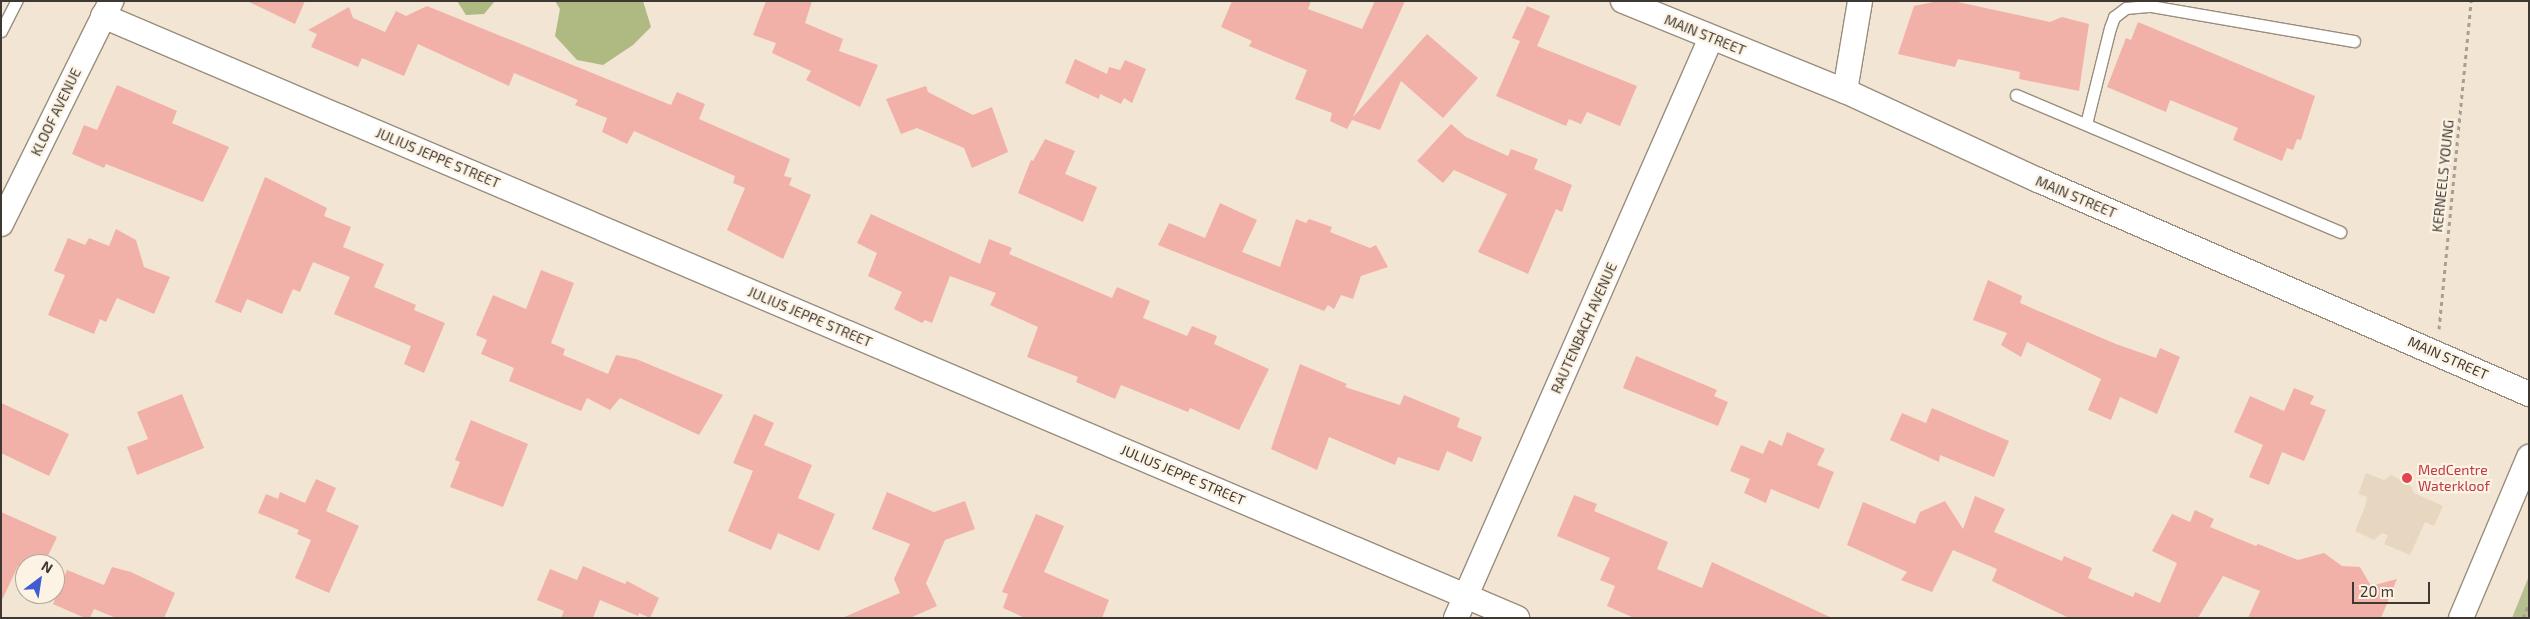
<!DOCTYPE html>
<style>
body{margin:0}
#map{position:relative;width:2530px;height:619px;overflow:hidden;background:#f2e5d3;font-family:"Exo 2",sans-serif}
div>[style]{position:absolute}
.built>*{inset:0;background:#e8d7c0}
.green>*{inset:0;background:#b5bf90}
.forest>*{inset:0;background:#aeba81}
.building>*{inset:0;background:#f2b1a8}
.path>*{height:3px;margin-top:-1.5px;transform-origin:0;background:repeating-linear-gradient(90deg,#a89e91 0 4px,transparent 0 8px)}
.roads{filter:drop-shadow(1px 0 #998d7d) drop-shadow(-1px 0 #998d7d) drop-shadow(0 1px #998d7d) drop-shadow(0 -1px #998d7d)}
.service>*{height:11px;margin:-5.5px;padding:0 5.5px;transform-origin:5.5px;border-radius:5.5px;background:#fff}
.minor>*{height:24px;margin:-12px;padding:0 12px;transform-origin:12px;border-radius:12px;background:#fff}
.dots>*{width:14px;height:14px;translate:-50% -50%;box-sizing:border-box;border:2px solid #fdf3e4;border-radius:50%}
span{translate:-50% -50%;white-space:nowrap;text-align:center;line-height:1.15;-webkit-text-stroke:4.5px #fdf3e4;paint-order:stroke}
.street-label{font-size:14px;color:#3d3831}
.health-label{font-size:14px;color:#be3a42}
.left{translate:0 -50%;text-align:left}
.frame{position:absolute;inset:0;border:2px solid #3d3831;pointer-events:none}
.north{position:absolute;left:15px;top:554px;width:50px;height:50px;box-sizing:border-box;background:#fdf3e4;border:1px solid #b0a89c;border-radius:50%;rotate:31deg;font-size:14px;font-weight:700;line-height:20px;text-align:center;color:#3d3831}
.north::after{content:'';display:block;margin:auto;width:18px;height:22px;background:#405dd0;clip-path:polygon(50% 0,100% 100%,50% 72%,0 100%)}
.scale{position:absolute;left:2352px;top:582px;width:78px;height:22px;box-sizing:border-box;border:2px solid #3d3831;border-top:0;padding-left:6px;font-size:15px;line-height:18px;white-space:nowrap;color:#3d3831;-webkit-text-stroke:4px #fdf3e4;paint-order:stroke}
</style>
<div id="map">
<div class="built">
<i style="clip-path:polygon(2366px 473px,2384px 480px,2391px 475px,2411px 486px,2414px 493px,2443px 506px,2434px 526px,2425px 522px,2410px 555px,2384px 544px,2388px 535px,2382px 533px,2374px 540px,2355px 531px,2365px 507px,2367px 497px,2358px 494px)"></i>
</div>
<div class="green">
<i style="clip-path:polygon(2529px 576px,2529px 618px,2512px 618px)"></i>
</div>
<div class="forest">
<i style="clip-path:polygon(457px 1px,495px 1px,484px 14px,466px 15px)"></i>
<i style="clip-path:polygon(555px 1px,643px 1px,651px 27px,633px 45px,603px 65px,577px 60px,555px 36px,560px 9px)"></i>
</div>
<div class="building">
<i style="clip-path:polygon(247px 1px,305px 1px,295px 24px)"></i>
<i style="clip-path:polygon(766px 1px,812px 1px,805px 23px,843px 39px,839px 51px,878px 65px,860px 107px,806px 80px,811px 71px,772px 53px,776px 43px,753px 35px)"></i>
<i style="clip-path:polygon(1232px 1px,1311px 1px,1308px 9px,1362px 29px,1375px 1px,1405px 1px,1353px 117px,1427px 34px,1478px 78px,1443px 118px,1401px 81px,1380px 130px,1352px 120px,1347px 129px,1330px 121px,1332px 113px,1295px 99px,1307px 70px,1249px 46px,1252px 41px,1221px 27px)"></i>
<i style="clip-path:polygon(1938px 1px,1953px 1px,2050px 22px,2062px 17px,2089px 24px,2079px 91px,2019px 79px,2020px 72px,1958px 59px,1955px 67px,1898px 54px,1914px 6px)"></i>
<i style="clip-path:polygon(427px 6px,671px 105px,677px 92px,705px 104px,699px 119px,790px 159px,784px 176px,792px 178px,789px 185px,811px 195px,783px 259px,727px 230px,745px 188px,733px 183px,735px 176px,634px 131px,627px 144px,602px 132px,607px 118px,575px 105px,578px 100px,514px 73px,509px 86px,418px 44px,404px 76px,362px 58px,358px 67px,311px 47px,317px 34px,308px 30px,349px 7px,353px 18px,385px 32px,396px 11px,406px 16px)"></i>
<i style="clip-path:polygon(1527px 6px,1550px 16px,1537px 46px,1637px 86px,1620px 126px,1587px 112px,1581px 124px,1569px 119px,1566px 126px,1496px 96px,1520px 41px,1512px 38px)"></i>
<i style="clip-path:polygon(2138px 22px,2315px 96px,2301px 140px,2297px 139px,2293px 150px,2287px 148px,2282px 161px,2233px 140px,2238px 128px,2170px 100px,2166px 112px,2107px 87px,2126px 38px,2131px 40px)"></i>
<i style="clip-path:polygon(1075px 59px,1107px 74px,1109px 67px,1120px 70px,1125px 60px,1146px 69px,1132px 103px,1124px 98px,1121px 104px,1100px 94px,1099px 99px,1065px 83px)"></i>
<i style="clip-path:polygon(117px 85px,177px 111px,172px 123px,229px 147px,203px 202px,106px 164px,104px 168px,72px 154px,84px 125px,97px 130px)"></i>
<i style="clip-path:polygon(926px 86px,928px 92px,973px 115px,992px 107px,1008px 152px,972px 168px,964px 148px,917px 128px,901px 134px,886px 99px)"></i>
<i style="clip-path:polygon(1451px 124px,1466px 137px,1508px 156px,1511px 149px,1538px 159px,1534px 169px,1572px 185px,1562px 212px,1556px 209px,1528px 274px,1478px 252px,1507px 194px,1454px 170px,1443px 183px,1417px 161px)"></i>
<i style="clip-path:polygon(1045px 139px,1075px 151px,1065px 174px,1097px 187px,1083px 222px,1018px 193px,1031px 160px,1033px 161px)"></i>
<i style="clip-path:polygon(265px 177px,327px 208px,324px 216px,351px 227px,343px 247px,384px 264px,374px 287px,416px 305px,414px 310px,445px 323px,424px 373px,404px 364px,411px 346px,334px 314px,350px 277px,313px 262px,300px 292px,293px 289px,282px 314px,247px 299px,241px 313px,215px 302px)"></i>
<i style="clip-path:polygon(1220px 203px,1257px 220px,1242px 252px,1280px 267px,1296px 219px,1306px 223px,1309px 219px,1332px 227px,1330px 232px,1370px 248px,1376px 245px,1388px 267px,1361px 276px,1353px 299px,1341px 295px,1334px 309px,1328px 305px,1324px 311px,1158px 245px,1169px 223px,1205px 238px)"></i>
<i style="clip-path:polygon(871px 214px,980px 264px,989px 239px,1012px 248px,1009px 254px,1112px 298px,1117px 287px,1150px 301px,1143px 318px,1187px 336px,1192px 326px,1217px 336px,1214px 344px,1269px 369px,1239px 430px,1190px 408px,1188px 412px,1121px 385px,1115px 399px,1076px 382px,1078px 377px,1027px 357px,1038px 327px,990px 305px,996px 293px,950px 276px,932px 323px,925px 320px,922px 323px,894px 309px,902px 292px,868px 276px,877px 253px,857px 243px)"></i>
<i style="clip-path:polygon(116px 229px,136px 240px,144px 267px,170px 277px,154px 314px,117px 298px,106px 322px,100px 319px,94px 334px,48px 315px,65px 275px,54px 271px,68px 238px,85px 245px,89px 238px,109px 246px)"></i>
<i style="clip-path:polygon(541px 270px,574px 283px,551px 343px,565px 349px,563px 355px,608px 374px,616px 355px,636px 359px,723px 395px,699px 435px,620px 398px,610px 410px,587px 398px,581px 411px,509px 381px,514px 368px,481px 354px,487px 340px,476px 335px,493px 295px,526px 309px)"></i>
<i style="clip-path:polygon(1988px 280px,2022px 296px,2020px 303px,2116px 344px,2156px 358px,2160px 348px,2180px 357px,2157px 414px,2120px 397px,2111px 420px,2088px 410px,2101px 379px,2027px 342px,2021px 357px,2001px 345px,2007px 333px,1973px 320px)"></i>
<i style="clip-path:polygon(1636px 356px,1717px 390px,1714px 396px,1728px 402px,1718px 426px,1623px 388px)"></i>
<i style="clip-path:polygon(1300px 364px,1347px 384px,1345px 387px,1400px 405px,1404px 395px,1460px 418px,1457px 427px,1482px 437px,1472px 462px,1447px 451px,1439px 471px,1398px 457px,1395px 465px,1329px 437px,1317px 470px,1271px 449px)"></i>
<i style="clip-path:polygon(2294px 388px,2314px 396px,2310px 404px,2326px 410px,2304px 461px,2282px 452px,2269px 485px,2249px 477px,2263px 445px,2234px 432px,2250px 396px,2284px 411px)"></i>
<i style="clip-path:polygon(182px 394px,204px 448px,137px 475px,127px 447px,148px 439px,137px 412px)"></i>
<i style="clip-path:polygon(1px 403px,69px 434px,49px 476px,1px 453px)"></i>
<i style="clip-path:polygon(1932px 408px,2009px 441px,1994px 477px,1940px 455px,1939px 462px,1890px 440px,1902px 413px,1926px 423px)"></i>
<i style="clip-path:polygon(754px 414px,774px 423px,764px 445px,812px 465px,798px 498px,835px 514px,819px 551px,778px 533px,771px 550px,728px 531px,753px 471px,733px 463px)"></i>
<i style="clip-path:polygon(471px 420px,528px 444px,503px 507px,450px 487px,460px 462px,455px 460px)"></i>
<i style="clip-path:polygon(1787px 432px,1825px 449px,1817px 465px,1834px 472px,1819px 509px,1771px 489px,1766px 503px,1744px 493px,1750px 479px,1730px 471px,1741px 445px,1763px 454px,1769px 440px,1782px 446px)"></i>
<i style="clip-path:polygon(316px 479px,336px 488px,326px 511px,359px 526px,329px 593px,295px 578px,311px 540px,297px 534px,299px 530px,258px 513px,266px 494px,278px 499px,280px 492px,305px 503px)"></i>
<i style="clip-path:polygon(887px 492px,934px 512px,965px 501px,975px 529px,945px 540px,926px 583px,937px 606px,910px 618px,842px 618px,900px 593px,894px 579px,910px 544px,872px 529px)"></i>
<i style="clip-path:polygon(1574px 495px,1597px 504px,1594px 511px,1668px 542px,1657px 569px,1702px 588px,1712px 562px,1832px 618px,1634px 618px,1607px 606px,1615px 586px,1600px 580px,1610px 558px,1557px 536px)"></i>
<i style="clip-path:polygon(1975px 496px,2005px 509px,1994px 532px,2062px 561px,2064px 556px,2092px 568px,2088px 578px,2133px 597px,2135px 592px,2160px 603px,2177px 563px,2152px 551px,2172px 514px,2190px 522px,2195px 510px,2214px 519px,2210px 527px,2256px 546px,2258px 544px,2298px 560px,2324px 553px,2342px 566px,2360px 567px,2371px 586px,2397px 579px,2381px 618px,2248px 618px,2260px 591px,2223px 576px,2198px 618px,2069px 618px,1992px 581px,1997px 569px,1953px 550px,1932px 592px,1901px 580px,1907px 572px,1847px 545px,1863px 502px,1915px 524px,1920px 512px,1945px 501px,1963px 529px)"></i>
<i style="clip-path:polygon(1px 512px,57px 537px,44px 564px,25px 564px,25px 569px,18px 566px,1px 602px)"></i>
<i style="clip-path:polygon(1036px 514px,1064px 526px,1044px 572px,1109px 600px,1102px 618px,1025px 618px,1003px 608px,1008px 594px,1002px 592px)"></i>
<i style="clip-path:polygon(583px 566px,625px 584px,627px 581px,659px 598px,650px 618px,639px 613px,638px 616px,600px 600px,593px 618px,561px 618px,564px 611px,537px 600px,550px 569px,577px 580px)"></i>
<i style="clip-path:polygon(112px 567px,131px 572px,175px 593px,164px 618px,116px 618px,94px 609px,90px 618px,85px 618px,53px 604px,67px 570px,104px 585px)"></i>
</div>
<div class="path">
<i style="left:2439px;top:329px;width:330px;rotate:-84.4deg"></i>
<i style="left:2523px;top:618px;width:15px;rotate:-67deg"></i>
</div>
<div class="roads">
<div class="service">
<i style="left:1px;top:31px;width:34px;rotate:-63deg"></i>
<i style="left:2016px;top:95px;width:352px;rotate:22.9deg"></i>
<i style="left:2086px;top:124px;width:99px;rotate:-76deg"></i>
<i style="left:2110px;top:28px;width:12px;rotate:-70deg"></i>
<i style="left:2114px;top:17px;width:15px;rotate:-37deg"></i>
<i style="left:2126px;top:8px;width:25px;rotate:-5deg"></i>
<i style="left:2151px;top:6px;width:206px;rotate:9.8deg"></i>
</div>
<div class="minor">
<i style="left:1623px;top:1px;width:240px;rotate:22.1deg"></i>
<i style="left:1845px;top:91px;width:213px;rotate:24.8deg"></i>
<i style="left:2038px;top:180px;width:536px;rotate:23.55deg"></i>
<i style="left:103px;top:16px;width:1537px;rotate:23.06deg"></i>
<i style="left:1845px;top:91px;width:91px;rotate:-80.5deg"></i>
<i style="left:1px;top:224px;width:249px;rotate:-63.7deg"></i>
<i style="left:1456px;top:618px;width:634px;rotate:-66.27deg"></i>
<i style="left:2461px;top:618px;width:175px;rotate:-67.1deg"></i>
</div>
</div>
<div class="dots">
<i style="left:2407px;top:478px;background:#e0444e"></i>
</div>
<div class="street-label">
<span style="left:1705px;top:35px;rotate:22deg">MAIN STREET</span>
<span style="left:56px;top:112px;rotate:-64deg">KLOOF AVENUE</span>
<span style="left:438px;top:158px;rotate:23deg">JULIUS JEPPE STREET</span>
<span style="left:2443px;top:176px;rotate:-84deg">KERNEELS YOUNG</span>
<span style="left:2076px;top:197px;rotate:23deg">MAIN STREET</span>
<span style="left:810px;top:317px;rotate:23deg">JULIUS JEPPE STREET</span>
<span style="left:1584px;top:328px;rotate:-66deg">RAUTENBACH AVENUE</span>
<span style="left:2448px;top:358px;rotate:24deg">MAIN STREET</span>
<span style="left:1183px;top:475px;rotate:23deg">JULIUS JEPPE STREET</span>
</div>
<div class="health-label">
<span class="left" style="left:2418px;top:478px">MedCentre<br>Waterkloof</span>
</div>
<div class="frame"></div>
<div class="north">N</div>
<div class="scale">20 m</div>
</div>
